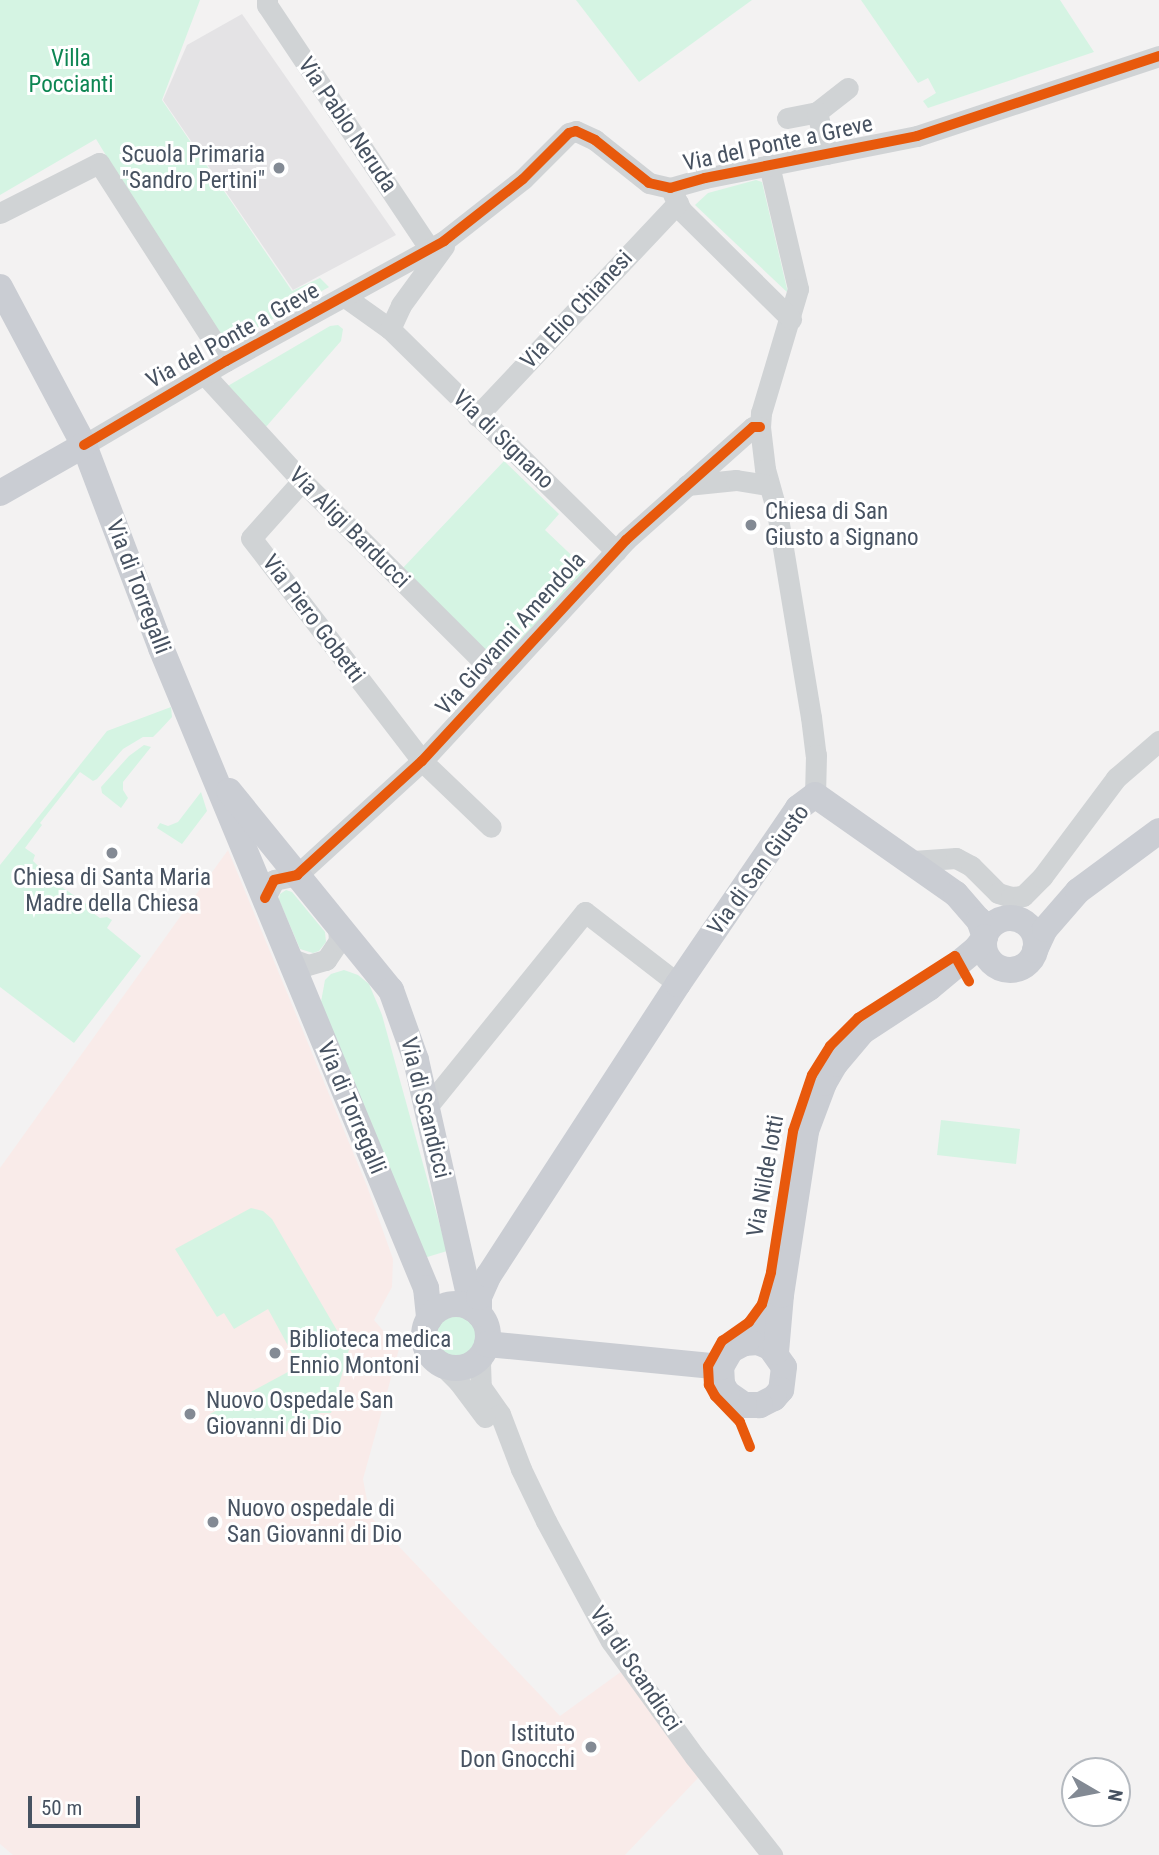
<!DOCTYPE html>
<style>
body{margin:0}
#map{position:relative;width:1159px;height:1855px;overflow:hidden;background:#f3f2f2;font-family:"Roboto Condensed",sans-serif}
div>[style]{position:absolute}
.education>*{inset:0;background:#e4e3e5}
.medical>*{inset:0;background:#f9ebe9}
.green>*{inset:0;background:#d5f4e3}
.round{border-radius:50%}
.minor>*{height:21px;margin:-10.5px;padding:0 10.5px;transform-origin:10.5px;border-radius:10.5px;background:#d0d3d5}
.major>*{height:26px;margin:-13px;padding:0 13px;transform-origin:13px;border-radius:13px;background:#cacdd3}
.major>.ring{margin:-13px;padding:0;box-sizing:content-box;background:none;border:26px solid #cacdd3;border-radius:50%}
.cycleway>*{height:10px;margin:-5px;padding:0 5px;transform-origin:5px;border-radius:5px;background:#e8590c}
.dots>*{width:19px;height:19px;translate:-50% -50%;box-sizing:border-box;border:4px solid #fff;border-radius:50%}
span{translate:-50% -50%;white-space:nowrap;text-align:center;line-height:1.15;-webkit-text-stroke:6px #fff;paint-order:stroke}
.park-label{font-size:23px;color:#0d8653}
.street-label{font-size:23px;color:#475261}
.poi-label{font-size:23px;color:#475261}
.right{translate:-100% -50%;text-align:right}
.left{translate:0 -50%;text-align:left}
.north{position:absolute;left:1061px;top:1757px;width:70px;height:70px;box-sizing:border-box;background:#fff;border:2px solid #b5bac0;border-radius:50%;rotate:100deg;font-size:19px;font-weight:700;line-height:28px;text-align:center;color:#475261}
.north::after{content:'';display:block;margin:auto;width:24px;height:32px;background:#838a94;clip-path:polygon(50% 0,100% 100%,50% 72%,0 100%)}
.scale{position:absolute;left:28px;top:1796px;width:112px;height:32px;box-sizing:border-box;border:4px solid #475261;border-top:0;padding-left:9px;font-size:21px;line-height:24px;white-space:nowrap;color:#475261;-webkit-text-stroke:5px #fff;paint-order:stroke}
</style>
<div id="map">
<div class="education">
<i style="clip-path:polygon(242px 14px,396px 235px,293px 290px,163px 100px,187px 45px)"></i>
</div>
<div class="medical">
<i style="clip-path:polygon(228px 850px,367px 1186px,393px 1259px,392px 1287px,374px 1320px,399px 1349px,363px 1479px,370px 1516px,560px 1716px,622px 1671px,698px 1778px,625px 1855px,13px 1855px,0 1844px,0 1168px)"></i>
</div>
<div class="green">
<i style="clip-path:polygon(0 0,200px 0,162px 100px,292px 291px,320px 278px,329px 287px,223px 347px,96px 139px,0 195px)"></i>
<i style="clip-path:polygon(576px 0,752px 0,639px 82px)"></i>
<i style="clip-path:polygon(861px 0,1060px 0,1094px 52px,928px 108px,923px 101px,936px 93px,928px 78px,918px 83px)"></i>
<i style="clip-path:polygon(756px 180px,762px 182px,788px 293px,695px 205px,708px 193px)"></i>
<i style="clip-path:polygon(338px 325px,343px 329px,341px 341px,265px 428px,226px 387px,330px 326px)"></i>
<i style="clip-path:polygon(504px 461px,559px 514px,545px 530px,587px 570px,500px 668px,401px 570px)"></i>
<i style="clip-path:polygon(171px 707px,172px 717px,160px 730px,153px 737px,143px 737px,123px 749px,97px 779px,93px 781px,80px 772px,40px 823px,42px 825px,25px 848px,35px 855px,33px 861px,56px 883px,92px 908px,90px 911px,100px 918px,107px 917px,112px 920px,107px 928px,141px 956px,74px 1043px,0 987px,0 865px,107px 731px)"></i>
<i style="clip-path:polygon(144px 745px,151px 747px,123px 782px,123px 790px,128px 798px,121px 808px,102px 793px,101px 787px,129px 756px)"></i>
<i style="clip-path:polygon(201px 792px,207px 811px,182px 844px,157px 828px,160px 823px,168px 826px,178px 822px)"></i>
<i style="clip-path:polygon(286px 890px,292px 892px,325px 932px,326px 942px,319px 951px,313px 953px,300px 949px,279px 900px,280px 894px)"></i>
<i style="clip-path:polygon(344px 970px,358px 975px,369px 984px,382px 1015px,447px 1251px,424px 1258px,321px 1002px,325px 980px,331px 974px)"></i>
<i style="clip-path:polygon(941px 1120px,1020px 1129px,1016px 1164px,937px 1155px)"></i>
<i style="clip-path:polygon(251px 1208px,263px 1211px,272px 1219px,342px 1339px,350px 1346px,331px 1413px,319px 1413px,299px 1425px,290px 1424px,287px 1431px,275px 1436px,253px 1431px,253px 1425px,247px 1424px,243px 1431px,235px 1418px,218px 1427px,210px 1414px,299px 1366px,268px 1309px,234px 1329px,224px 1313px,217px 1317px,175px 1249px)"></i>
<i class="round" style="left:435px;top:1315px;width:42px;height:42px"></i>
</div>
<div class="minor">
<i style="left:267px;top:0;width:5px;rotate:90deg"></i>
<i style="left:267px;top:5px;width:293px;rotate:56.3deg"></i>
<i style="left:817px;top:112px;width:39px;rotate:-38deg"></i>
<i style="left:787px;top:118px;width:31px;rotate:-11deg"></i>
<i style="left:817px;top:112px;width:43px;rotate:76.6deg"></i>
<i style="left:769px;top:165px;width:127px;rotate:76.8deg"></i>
<i style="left:798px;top:289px;width:129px;rotate:106.6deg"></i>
<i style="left:761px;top:413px;width:14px;rotate:94deg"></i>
<i style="left:760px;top:427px;width:42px;rotate:83.2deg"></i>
<i style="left:765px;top:469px;width:45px;rotate:74.4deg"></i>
<i style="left:777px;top:512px;width:208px;rotate:80.6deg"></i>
<i style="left:811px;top:717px;width:38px;rotate:83deg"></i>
<i style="left:816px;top:755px;width:40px;rotate:91.4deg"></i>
<i style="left:673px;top:194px;width:18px;rotate:63deg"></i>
<i style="left:681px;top:210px;width:155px;rotate:44.7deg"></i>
<i style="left:0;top:213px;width:111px;rotate:-26.8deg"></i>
<i style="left:99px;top:163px;width:235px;rotate:57.3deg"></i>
<i style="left:345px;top:297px;width:55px;rotate:35.4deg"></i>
<i style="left:390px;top:329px;width:317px;rotate:44.5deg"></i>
<i style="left:390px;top:329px;width:26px;rotate:-65deg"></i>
<i style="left:401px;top:305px;width:73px;rotate:-53.9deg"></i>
<i style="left:204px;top:374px;width:145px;rotate:47.5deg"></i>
<i style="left:302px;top:481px;width:278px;rotate:44.9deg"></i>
<i style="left:477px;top:416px;width:293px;rotate:-46.7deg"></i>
<i style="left:84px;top:445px;width:165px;rotate:-30.6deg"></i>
<i style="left:226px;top:361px;width:249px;rotate:-28.8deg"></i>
<i style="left:444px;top:241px;width:100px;rotate:-38.1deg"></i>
<i style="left:523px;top:179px;width:65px;rotate:-45deg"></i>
<i style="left:569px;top:133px;width:7px;rotate:-16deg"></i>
<i style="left:576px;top:131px;width:21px;rotate:25deg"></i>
<i style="left:595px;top:140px;width:69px;rotate:38.5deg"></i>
<i style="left:649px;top:183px;width:22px;rotate:13deg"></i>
<i style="left:670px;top:188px;width:36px;rotate:-16deg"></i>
<i style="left:705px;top:178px;width:216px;rotate:-11.2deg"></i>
<i style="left:917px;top:136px;width:255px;rotate:-18.3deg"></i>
<i style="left:302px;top:481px;width:76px;rotate:131.8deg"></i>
<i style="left:251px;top:538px;width:281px;rotate:52.5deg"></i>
<i style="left:422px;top:761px;width:95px;rotate:43.7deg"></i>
<i style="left:687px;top:485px;width:49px;rotate:-5.8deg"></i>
<i style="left:736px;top:480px;width:33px;rotate:9deg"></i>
<i style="left:913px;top:861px;width:43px;rotate:-4deg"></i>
<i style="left:956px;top:858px;width:17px;rotate:28deg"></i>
<i style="left:971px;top:866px;width:38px;rotate:45deg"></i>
<i style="left:998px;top:893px;width:14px;rotate:17deg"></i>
<i style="left:1011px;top:897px;width:12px;rotate:-5deg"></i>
<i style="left:1023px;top:896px;width:27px;rotate:-45deg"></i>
<i style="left:1042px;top:877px;width:124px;rotate:-53.2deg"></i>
<i style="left:1116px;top:778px;width:57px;rotate:-40.7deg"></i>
<i style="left:265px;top:898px;width:20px;rotate:-63deg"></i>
<i style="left:274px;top:880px;width:24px;rotate:-12deg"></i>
<i style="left:297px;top:875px;width:169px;rotate:-42.4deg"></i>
<i style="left:422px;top:761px;width:301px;rotate:-47.3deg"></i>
<i style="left:626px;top:540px;width:170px;rotate:-41.7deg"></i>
<i style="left:753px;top:427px;width:7px"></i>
<i style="left:289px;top:958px;width:20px;rotate:20deg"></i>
<i style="left:308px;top:965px;width:19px;rotate:-16deg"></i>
<i style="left:326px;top:960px;width:23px;rotate:-56deg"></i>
<i style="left:339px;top:941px;width:14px;rotate:-94deg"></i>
<i style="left:427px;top:1107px;width:251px;rotate:-51deg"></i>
<i style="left:585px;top:912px;width:118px;rotate:37.7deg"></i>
<i style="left:484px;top:1351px;width:13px;rotate:108deg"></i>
<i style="left:480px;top:1363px;width:24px;rotate:88deg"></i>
<i style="left:481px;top:1387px;width:33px;rotate:55deg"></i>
<i style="left:500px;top:1414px;width:59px;rotate:69.1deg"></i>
<i style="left:521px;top:1469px;width:58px;rotate:64.3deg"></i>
<i style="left:546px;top:1521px;width:136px;rotate:61.6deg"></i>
<i style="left:611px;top:1641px;width:143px;rotate:54.1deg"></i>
<i style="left:695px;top:1757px;width:125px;rotate:51.8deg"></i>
<i style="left:442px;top:1365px;width:23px;rotate:45deg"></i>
<i style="left:458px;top:1381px;width:45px;rotate:53.1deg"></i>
</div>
<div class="major">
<i style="left:0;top:287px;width:179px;rotate:62deg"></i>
<i style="left:84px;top:445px;width:217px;rotate:69.2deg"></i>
<i style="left:161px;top:648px;width:693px;rotate:67.51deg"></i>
<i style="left:426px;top:1288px;width:31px;rotate:84deg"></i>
<i style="left:0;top:493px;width:97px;rotate:-29.7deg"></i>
<i style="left:229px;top:791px;width:257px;rotate:50.9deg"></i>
<i style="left:391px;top:990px;width:74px;rotate:70.3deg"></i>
<i style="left:416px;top:1060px;width:255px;rotate:77.3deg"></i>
<i class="ring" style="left:984px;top:918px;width:26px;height:26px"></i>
<i style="left:1035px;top:950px;width:23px;rotate:-65deg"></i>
<i style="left:1045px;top:929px;width:50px;rotate:-49deg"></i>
<i style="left:1078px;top:891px;width:101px;rotate:-36.5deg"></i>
<i class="ring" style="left:424px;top:1304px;width:38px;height:38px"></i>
<i style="left:479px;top:1314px;width:17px;rotate:-90deg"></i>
<i style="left:479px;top:1297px;width:24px;rotate:-66deg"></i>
<i style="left:489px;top:1275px;width:347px;rotate:-57deg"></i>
<i style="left:678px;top:984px;width:213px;rotate:-55.7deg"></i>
<i style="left:798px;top:808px;width:21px;rotate:-37deg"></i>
<i style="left:815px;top:795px;width:172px;rotate:35.1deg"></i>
<i style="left:956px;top:894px;width:35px;rotate:49deg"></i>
<i style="left:979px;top:920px;width:18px;rotate:71deg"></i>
<i style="left:744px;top:1343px;width:14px;rotate:-4deg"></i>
<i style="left:758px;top:1342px;width:13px;rotate:23deg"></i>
<i style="left:770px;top:1347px;width:24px;rotate:55deg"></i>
<i style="left:784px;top:1367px;width:23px;rotate:97deg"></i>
<i style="left:781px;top:1390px;width:11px;rotate:131deg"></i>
<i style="left:774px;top:1398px;width:16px;rotate:153deg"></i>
<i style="left:760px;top:1405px;width:16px;rotate:180deg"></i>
<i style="left:744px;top:1405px;width:21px;rotate:-145deg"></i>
<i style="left:727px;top:1393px;width:10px;rotate:-119deg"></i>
<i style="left:722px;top:1384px;width:17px;rotate:-93deg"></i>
<i style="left:721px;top:1367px;width:20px;rotate:-60deg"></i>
<i style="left:731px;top:1350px;width:15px;rotate:-28deg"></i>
<i style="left:744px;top:1343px;width:30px;rotate:-46deg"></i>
<i style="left:765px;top:1321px;width:26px;rotate:-59deg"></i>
<i style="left:487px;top:1344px;width:235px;rotate:5.6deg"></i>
<i style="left:776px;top:1352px;width:57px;rotate:-85deg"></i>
<i style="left:781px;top:1295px;width:166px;rotate:-81.3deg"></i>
<i style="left:806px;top:1131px;width:51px;rotate:-69.4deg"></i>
<i style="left:824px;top:1083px;width:22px;rotate:-60deg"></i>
<i style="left:835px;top:1064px;width:43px;rotate:-49.7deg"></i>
<i style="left:863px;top:1031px;width:79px;rotate:-33.1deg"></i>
<i style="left:929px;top:988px;width:61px;rotate:-39.7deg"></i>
<i style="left:976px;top:949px;width:15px;rotate:-53deg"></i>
</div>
<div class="cycleway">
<i style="left:84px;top:445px;width:165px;rotate:-30.6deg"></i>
<i style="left:226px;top:361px;width:249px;rotate:-28.8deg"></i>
<i style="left:444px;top:241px;width:100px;rotate:-38.1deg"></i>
<i style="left:523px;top:179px;width:65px;rotate:-45deg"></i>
<i style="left:569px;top:133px;width:7px;rotate:-16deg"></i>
<i style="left:576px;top:131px;width:21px;rotate:25deg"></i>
<i style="left:595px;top:140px;width:69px;rotate:38.5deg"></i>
<i style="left:649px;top:183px;width:22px;rotate:13deg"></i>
<i style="left:670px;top:188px;width:36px;rotate:-16deg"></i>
<i style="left:705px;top:178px;width:216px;rotate:-11.2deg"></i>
<i style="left:917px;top:136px;width:255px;rotate:-18.3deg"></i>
<i style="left:265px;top:898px;width:20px;rotate:-63deg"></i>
<i style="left:274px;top:880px;width:24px;rotate:-12deg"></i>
<i style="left:297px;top:875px;width:169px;rotate:-42.4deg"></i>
<i style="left:422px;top:761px;width:301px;rotate:-47.3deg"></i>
<i style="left:626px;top:540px;width:170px;rotate:-41.7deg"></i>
<i style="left:753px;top:427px;width:7px"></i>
<i style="left:750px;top:1447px;width:27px;rotate:-112deg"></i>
<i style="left:740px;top:1422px;width:36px;rotate:-134deg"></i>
<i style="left:715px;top:1396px;width:13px;rotate:-119deg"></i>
<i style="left:709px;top:1385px;width:19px;rotate:-93deg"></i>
<i style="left:708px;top:1366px;width:29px;rotate:-61deg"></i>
<i style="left:722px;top:1341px;width:33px;rotate:-35deg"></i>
<i style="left:749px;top:1322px;width:22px;rotate:-54deg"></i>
<i style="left:762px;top:1304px;width:33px;rotate:-74deg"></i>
<i style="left:771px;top:1272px;width:143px;rotate:-81.1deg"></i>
<i style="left:793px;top:1131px;width:59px;rotate:-71.3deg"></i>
<i style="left:812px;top:1075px;width:34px;rotate:-58deg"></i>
<i style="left:830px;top:1046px;width:40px;rotate:-45deg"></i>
<i style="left:858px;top:1018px;width:115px;rotate:-32.6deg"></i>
<i style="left:955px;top:956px;width:29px;rotate:61deg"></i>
</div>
<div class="dots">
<i style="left:279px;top:168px;background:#838a94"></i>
<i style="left:751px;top:525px;background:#838a94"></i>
<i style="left:112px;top:853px;background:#838a94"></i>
<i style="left:275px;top:1353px;background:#838a94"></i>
<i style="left:190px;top:1414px;background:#838a94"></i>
<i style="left:213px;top:1522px;background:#838a94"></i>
<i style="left:591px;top:1747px;background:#838a94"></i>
</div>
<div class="park-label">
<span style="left:71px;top:72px">Villa<br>Poccianti</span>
</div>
<div class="street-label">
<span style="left:347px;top:125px;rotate:56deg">Via Pablo Neruda</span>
<span style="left:778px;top:144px;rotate:-12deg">Via del Ponte a Greve</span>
<span style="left:577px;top:310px;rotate:-47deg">Via Elio Chianesi</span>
<span style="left:233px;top:336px;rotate:-29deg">Via del Ponte a Greve</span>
<span style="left:503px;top:440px;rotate:44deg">Via di Signano</span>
<span style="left:349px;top:528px;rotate:45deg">Via Aligi Barducci</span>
<span style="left:138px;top:587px;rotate:69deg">Via di Torregalli</span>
<span style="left:313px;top:619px;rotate:53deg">Via Piero Gobetti</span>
<span style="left:511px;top:634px;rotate:-48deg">Via Giovanni Amendola</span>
<span style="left:759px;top:870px;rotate:-54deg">Via di San Giusto</span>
<span style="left:351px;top:1108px;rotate:67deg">Via di Torregalli</span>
<span style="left:425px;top:1108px;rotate:76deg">Via di Scandicci</span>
<span style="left:766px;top:1176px;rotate:-80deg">Via Nilde Iotti</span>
<span style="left:635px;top:1669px;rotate:56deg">Via di Scandicci</span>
</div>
<div class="poi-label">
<span class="right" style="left:265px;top:168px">Scuola Primaria<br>"Sandro Pertini"</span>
<span class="left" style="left:765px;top:525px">Chiesa di San<br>Giusto a Signano</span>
<span style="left:112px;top:891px">Chiesa di Santa Maria<br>Madre della Chiesa</span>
<span class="left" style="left:289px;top:1353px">Biblioteca medica<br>Ennio Montoni</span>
<span class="left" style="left:206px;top:1414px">Nuovo Ospedale San<br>Giovanni di Dio</span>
<span class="left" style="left:227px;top:1522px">Nuovo ospedale di<br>San Giovanni di Dio</span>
<span class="right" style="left:575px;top:1747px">Istituto<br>Don Gnocchi</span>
</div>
<div class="north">N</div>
<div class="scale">50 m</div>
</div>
